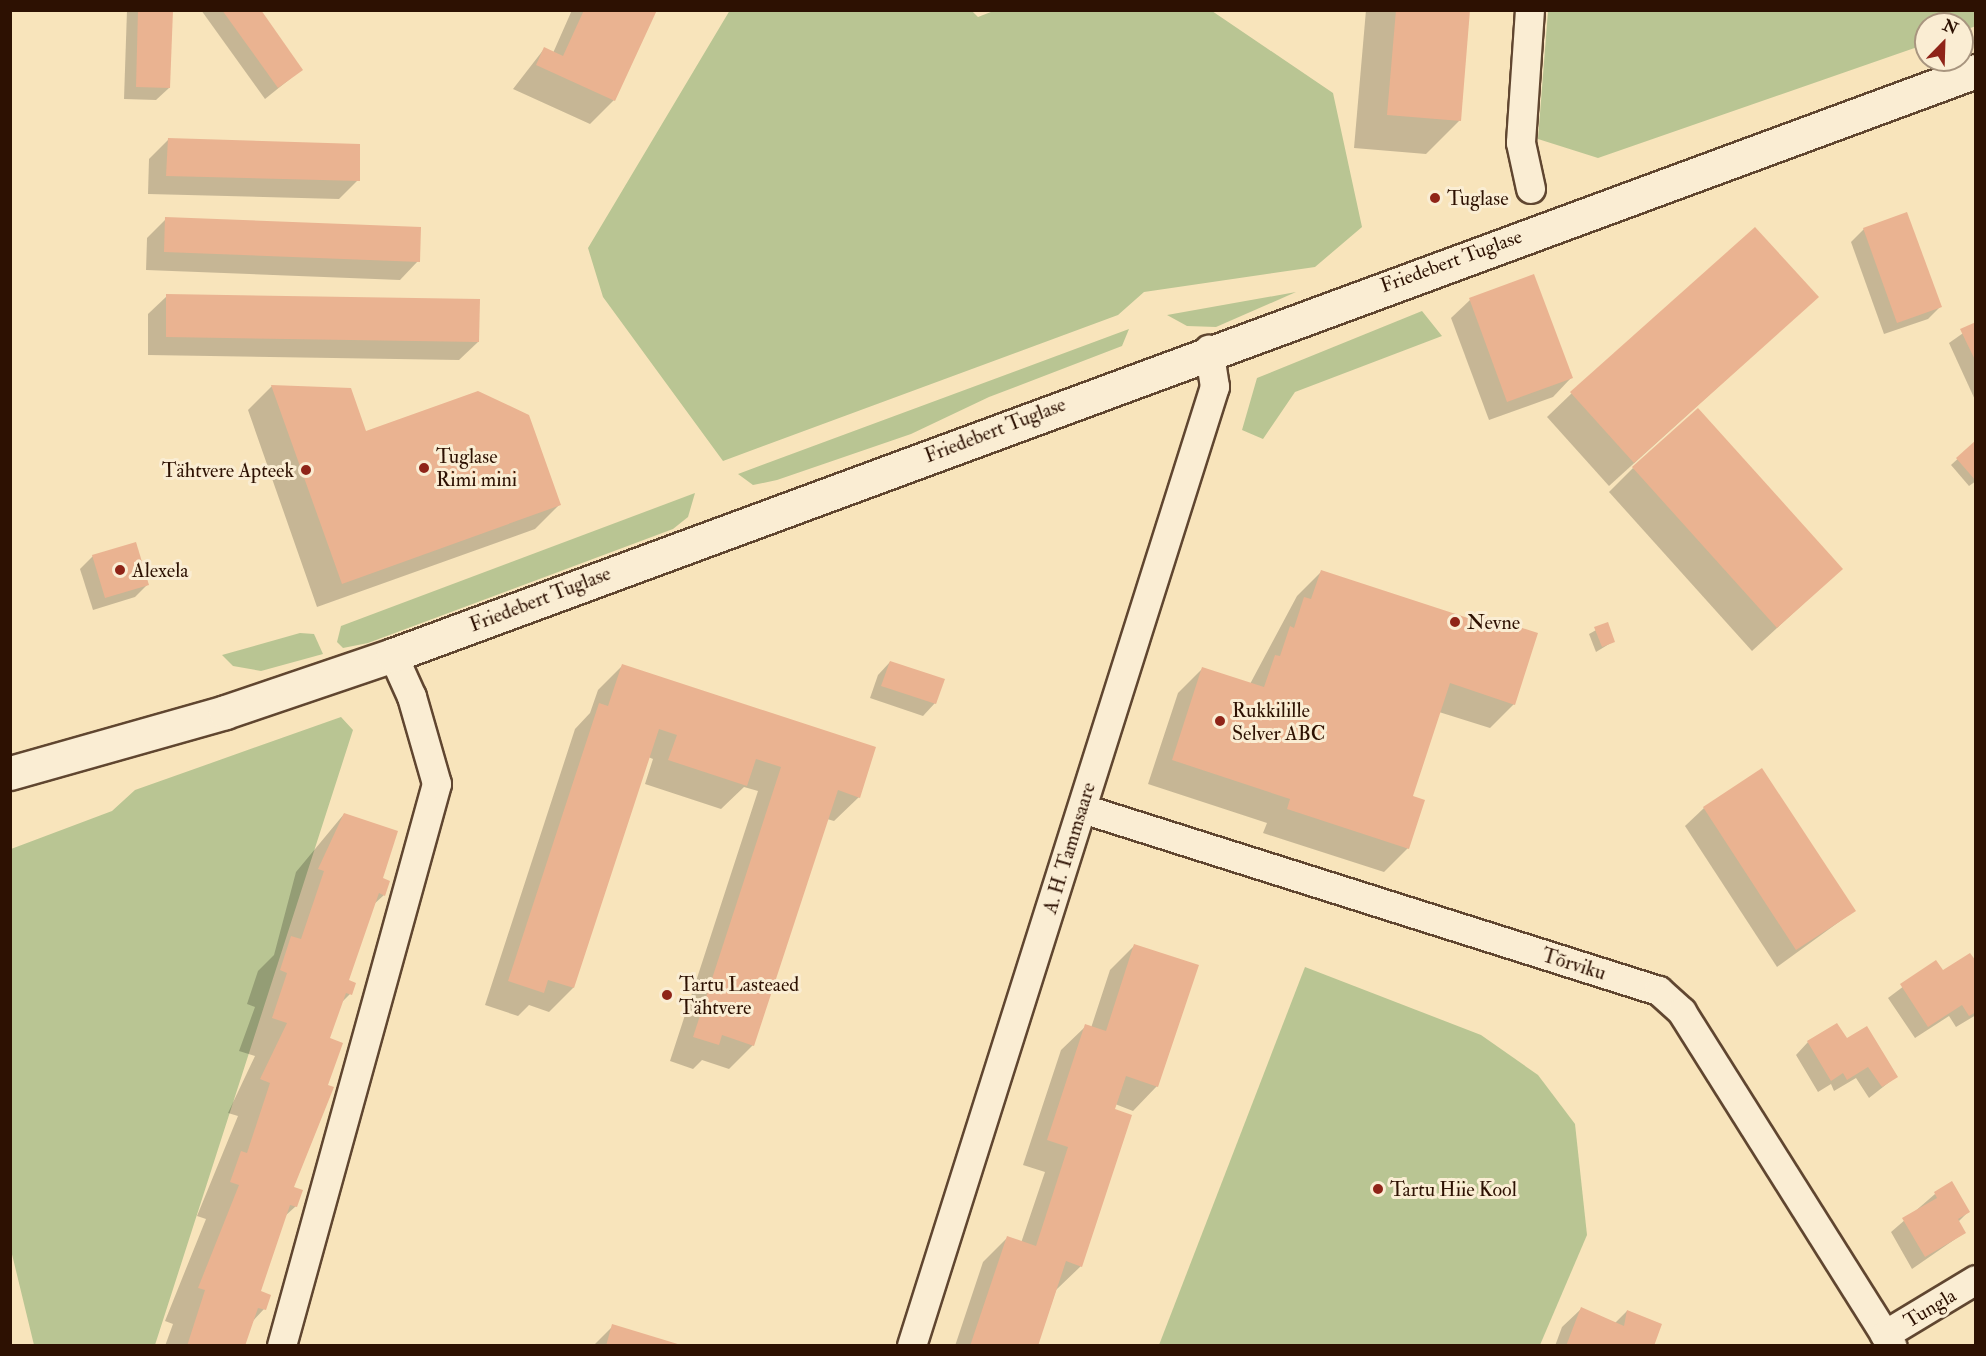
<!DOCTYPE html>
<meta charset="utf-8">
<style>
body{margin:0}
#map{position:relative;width:1986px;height:1356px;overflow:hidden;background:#f8e4bb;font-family:"IM FELL Double Pica",serif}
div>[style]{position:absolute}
.green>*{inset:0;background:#b9c593}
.shadow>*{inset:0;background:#0003}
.building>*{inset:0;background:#eab391}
.roads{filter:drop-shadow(2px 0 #604630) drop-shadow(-2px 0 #604630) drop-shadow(0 2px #604630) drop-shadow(0 -2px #604630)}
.street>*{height:28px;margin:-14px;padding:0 14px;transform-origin:14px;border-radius:14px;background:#faedd3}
.secondary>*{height:33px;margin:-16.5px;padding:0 16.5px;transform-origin:16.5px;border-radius:16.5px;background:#faedd3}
.dots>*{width:16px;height:16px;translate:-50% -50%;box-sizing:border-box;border:3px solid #faedd3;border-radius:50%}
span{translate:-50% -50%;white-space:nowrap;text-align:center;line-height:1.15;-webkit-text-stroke:6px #faedd3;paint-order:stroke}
.poi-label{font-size:20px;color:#2d1102}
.left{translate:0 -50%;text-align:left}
.right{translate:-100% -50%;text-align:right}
.street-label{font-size:20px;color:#2d1102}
.frame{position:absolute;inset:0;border:12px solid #2d1102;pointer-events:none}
.north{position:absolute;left:1914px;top:12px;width:60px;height:60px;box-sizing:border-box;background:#faedd3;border:2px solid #a8957f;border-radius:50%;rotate:23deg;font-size:16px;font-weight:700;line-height:24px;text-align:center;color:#2d1102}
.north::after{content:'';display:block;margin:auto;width:21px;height:27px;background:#8f2418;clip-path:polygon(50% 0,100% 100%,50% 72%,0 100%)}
</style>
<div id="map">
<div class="green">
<i style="clip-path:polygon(730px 10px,971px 10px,978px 17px,996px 10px,1212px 11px,1333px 93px,1362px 227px,1315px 267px,1144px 292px,1118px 315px,723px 461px,603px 297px,588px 248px)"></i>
<i style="clip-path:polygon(1548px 11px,1975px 10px,1976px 26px,1962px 31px,1962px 24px,1926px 24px,1926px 44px,1598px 158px,1538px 139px)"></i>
<i style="clip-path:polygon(1296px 292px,1216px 327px,1187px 326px,1167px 315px)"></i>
<i style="clip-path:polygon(1422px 311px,1442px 336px,1295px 392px,1263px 439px,1242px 430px,1257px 378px)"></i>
<i style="clip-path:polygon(1129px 329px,1122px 346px,989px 397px,911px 434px,777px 480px,753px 485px,738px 474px)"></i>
<i style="clip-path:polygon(695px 493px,688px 517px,673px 529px,368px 643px,343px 648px,337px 642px,341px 626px)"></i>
<i style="clip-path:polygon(300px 633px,314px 634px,323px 654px,261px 671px,233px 666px,222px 655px)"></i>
<i style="clip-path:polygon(341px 717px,353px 730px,155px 1345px,34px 1345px,10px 1246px,11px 849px,112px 811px,135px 790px)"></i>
<i style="clip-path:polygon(1305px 967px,1481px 1035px,1538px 1075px,1575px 1124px,1587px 1235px,1540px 1345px,1159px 1345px)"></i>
</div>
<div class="shadow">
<i style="clip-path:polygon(127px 10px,171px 10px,169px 88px,156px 100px,124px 99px)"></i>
<i style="clip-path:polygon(201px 10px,259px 10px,301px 70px,265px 99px)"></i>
<i style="clip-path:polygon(572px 10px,655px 10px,614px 100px,590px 124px,513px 89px,544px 49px,553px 53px)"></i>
<i style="clip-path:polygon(1366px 10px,1469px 10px,1460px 120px,1426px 154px,1354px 148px)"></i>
<i style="clip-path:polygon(168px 140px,358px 180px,339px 199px,148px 194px,149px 159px)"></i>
<i style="clip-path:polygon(166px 219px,418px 261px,400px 280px,146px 270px,147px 238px)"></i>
<i style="clip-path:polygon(1864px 229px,1940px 307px,1928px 319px,1884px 334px,1851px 242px)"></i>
<i style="clip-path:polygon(1533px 276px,1571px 378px,1553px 397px,1489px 420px,1451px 318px,1470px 300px)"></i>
<i style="clip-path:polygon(167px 296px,478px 342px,459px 360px,148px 355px,148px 314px)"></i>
<i style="clip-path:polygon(1817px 297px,1609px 486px,1547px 417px,1572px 393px)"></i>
<i style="clip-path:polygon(1976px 324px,1976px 402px,1949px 343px)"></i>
<i style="clip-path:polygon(272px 386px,365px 432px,559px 505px,535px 529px,317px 607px,248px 410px)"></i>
<i style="clip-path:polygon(1976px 442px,1976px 481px,1969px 486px,1951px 465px)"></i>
<i style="clip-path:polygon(1633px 468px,1841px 569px,1752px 651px,1609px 492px)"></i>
<i style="clip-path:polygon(93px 556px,147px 585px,135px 597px,93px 610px,80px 569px)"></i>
<i style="clip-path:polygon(1321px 572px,1470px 621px,1477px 614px,1514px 704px,1490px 728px,1439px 712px,1411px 797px,1408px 848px,1384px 872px,1263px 833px,1267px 823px,1148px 784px,1178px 693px,1203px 668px,1250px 684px,1297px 596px)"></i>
<i style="clip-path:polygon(1607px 624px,1614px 641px,1596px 652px,1589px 634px)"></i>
<i style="clip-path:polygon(890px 662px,935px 703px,923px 716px,870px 698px,878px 675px)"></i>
<i style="clip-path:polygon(622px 666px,859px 797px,834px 821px,827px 819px,753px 1045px,729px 1069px,702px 1060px,693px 1069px,670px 1061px,758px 791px,744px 787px,721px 809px,645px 784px,653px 759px,648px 757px,573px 988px,549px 1012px,529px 1005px,518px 1016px,485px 1005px,575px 729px,590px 713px,598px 690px)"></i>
<i style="clip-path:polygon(1704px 808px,1854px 911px,1777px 967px,1685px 826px)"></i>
<i style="clip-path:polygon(344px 814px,381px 879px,384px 895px,372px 906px,347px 981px,350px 994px,340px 1004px,328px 1039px,292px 1188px,296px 1206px,284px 1217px,259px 1292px,264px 1309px,252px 1322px,244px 1346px,165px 1346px,173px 1324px,165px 1321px,206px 1219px,197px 1216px,238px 1116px,228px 1113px,255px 1056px,239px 1051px,255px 1007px,247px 1004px,258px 971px,274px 955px,296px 872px)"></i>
<i style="clip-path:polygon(1135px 945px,1157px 1086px,1133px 1111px,1115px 1104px,1081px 1266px,1056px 1290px,1037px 1346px,955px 1346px,983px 1262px,1007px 1238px,1021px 1243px,1045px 1172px,1023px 1165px,1061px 1050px,1086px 1026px,1091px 1028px,1110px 970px)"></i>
<i style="clip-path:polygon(1936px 962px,1943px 972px,1976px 964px,1976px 1015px,1956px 1027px,1949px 1016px,1915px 1038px,1888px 998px)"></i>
<i style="clip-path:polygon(1847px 1040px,1897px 1076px,1869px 1098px,1856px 1078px,1834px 1091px,1831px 1084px,1818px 1092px,1796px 1055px,1808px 1042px)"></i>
<i style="clip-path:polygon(1935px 1194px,1968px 1212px,1958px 1222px,1964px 1233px,1912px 1269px,1891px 1232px)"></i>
<i style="clip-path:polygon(1581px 1309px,1615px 1323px,1627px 1311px,1652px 1346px,1555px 1346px,1562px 1327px)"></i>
<i style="clip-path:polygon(613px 1326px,678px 1346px,593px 1346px)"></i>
</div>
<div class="building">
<i style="clip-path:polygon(138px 10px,173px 10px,170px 88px,136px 87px)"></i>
<i style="clip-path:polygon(222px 10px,261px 10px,303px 70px,278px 88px)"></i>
<i style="clip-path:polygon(584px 10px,657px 10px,615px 101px,536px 65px,544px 47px,563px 56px)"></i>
<i style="clip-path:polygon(1396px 10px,1470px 10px,1461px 121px,1387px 115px)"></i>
<i style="clip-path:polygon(168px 138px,360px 144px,360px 181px,166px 176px)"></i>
<i style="clip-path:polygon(1907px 212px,1942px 307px,1897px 323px,1863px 228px)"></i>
<i style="clip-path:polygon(165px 217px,421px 227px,420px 262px,164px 252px)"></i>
<i style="clip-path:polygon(1755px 227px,1819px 297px,1634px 463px,1570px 392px)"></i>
<i style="clip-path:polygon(1534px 274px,1573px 378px,1507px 402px,1469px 298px)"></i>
<i style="clip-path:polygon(166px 294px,480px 299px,479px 342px,166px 337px)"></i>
<i style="clip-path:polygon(1976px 322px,1976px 362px,1960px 329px)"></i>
<i style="clip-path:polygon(271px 385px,351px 388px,366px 431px,478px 391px,529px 415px,561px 505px,342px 584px)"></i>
<i style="clip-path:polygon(1698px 408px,1843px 569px,1777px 628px,1632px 467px)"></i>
<i style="clip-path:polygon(1976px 440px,1976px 481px,1956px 458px)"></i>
<i style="clip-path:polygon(136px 542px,149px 585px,105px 598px,92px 555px)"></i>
<i style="clip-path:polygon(1321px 570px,1474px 620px,1476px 613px,1538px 633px,1515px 705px,1450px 683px,1413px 796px,1425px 800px,1409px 849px,1287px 809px,1290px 799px,1172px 760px,1202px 667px,1264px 687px,1275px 655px,1280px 656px,1290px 626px,1294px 628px,1304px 597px,1311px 599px)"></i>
<i style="clip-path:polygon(1608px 622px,1615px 642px,1602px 647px,1594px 627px)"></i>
<i style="clip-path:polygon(890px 661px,945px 679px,936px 704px,881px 686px)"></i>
<i style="clip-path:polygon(622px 664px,876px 747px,860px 798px,838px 790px,754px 1046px,722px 1035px,719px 1045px,693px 1037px,781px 767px,756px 759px,747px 786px,668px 760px,677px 735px,659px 729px,574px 988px,548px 980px,544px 993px,508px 981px,599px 703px,608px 706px)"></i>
<i style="clip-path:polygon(1762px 768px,1856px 911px,1796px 950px,1703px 807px)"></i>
<i style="clip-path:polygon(344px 813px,398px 831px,383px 878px,390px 881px,385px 896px,379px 893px,349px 980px,356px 983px,352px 995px,346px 993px,330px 1038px,343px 1043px,328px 1085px,334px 1087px,294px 1187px,303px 1190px,297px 1207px,290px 1205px,261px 1291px,271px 1295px,266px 1310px,258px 1308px,245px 1346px,187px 1346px,205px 1290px,198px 1288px,239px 1185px,230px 1182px,241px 1151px,247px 1153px,270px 1083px,260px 1079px,287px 1023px,272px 1018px,287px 973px,280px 970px,291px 936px,301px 939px,324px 871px,318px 869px)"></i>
<i style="clip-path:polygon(1134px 944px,1199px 965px,1158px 1087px,1126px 1076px,1115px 1109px,1132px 1115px,1082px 1267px,1066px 1261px,1038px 1346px,970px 1346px,1007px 1236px,1036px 1246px,1068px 1147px,1047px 1140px,1085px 1024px,1106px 1031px)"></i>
<i style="clip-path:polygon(1970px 953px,1976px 961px,1976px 1012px,1969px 1016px,1962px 1005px,1928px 1027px,1900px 984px,1936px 960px,1943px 970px)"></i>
<i style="clip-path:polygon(1837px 1023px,1847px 1038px,1867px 1026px,1898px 1077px,1882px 1087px,1868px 1067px,1847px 1080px,1843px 1073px,1831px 1081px,1807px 1041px)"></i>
<i style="clip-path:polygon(1952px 1181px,1970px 1212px,1958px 1219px,1966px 1233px,1925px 1257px,1902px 1218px,1937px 1198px,1934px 1192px)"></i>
<i style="clip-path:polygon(1581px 1307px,1624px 1326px,1627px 1310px,1662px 1324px,1654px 1346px,1566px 1346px)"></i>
<i style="clip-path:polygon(612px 1324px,681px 1345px,681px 1346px,606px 1346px)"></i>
</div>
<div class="roads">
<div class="street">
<i style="left:1530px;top:10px;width:133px;rotate:93.9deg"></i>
<i style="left:1521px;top:143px;width:47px;rotate:77.7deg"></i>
<i style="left:1083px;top:809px;width:604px;rotate:17.54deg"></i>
<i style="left:1659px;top:991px;width:31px;rotate:42deg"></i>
<i style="left:1682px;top:1012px;width:395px;rotate:57.8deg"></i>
<i style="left:1885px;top:1335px;width:106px;rotate:-31.1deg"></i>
<i style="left:282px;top:1346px;width:583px;rotate:-74.58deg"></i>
<i style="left:437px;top:784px;width:91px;rotate:-106deg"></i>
<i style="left:412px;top:697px;width:46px;rotate:-114.3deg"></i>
<i style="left:912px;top:1346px;width:1006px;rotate:-72.47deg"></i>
<i style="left:1215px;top:387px;width:38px;rotate:-99deg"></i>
</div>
<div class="secondary">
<i style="left:10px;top:773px;width:223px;rotate:-15.8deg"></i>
<i style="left:225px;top:712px;width:177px;rotate:-18.7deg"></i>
<i style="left:393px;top:655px;width:1687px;rotate:-20.25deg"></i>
</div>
</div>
<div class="dots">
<i style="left:1435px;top:198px;background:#8f2418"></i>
<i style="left:424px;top:468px;background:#8f2418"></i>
<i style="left:306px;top:470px;background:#8f2418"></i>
<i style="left:120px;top:570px;background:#8f2418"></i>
<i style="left:1455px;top:622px;background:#8f2418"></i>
<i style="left:1220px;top:721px;background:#8f2418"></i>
<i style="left:667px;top:995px;background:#8f2418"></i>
<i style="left:1378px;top:1189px;background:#8f2418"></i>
</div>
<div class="poi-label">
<span class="left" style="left:1447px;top:198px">Tuglase</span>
<span class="left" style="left:436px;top:468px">Tuglase<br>Rimi mini</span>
<span class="right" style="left:294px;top:470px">Tähtvere Apteek</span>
<span class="left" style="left:132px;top:570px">Alexela</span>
<span class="left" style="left:1467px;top:622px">Nevne</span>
<span class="left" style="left:1232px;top:722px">Rukkilille<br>Selver ABC</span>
<span class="left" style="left:679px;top:996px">Tartu Lasteaed<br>Tähtvere</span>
<span class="left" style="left:1390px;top:1189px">Tartu Hiie Kool</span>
</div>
<div class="street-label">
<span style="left:1451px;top:261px;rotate:-20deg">Friedebert Tuglase</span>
<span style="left:995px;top:430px;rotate:-21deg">Friedebert Tuglase</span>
<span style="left:540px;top:599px;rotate:-21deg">Friedebert Tuglase</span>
<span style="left:1069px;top:848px;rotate:-73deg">A. H. Tammsaare</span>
<span style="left:1574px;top:964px;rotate:17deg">Tõrviku</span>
<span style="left:1930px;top:1308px;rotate:-31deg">Tungla</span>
</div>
<div class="frame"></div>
<div class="north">N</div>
</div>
